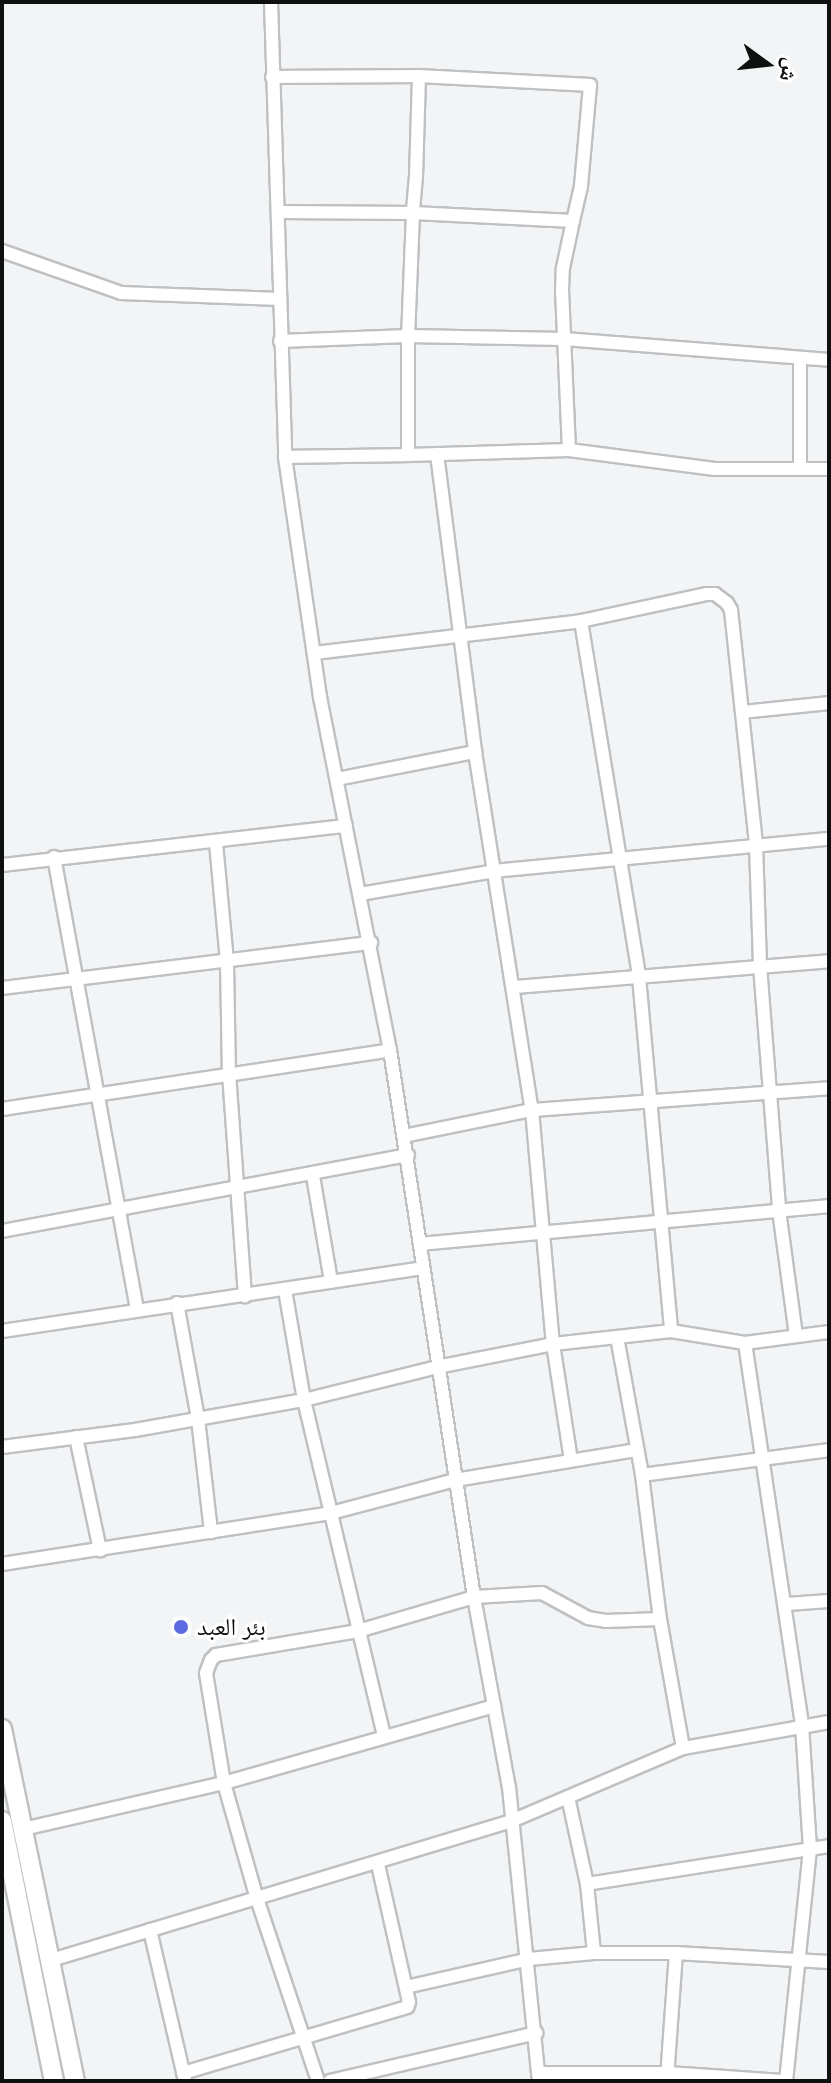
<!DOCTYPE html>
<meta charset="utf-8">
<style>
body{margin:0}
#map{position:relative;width:831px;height:2083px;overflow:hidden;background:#f2f4f6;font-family:Mulish,"Noto Naskh Arabic",sans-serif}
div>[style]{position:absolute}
.roads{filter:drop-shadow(2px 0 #bfc0c2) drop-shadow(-2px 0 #bfc0c2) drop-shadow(0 2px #bfc0c2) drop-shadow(0 -2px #bfc0c2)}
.minor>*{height:12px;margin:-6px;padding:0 6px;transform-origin:6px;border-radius:6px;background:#fff}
.secondary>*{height:18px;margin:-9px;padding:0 9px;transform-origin:9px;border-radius:9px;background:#fff}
.dots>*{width:22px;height:22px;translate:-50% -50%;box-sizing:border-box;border:4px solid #fff;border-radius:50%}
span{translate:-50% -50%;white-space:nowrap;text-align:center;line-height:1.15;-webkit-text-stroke:6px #fff;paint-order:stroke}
.poi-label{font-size:24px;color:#0f1010}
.left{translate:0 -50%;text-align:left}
.frame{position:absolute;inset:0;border:4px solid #0f1010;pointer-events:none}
.north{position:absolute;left:727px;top:24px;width:80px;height:80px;-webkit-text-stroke:6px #fff;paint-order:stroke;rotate:105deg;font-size:22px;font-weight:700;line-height:32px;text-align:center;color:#0f1010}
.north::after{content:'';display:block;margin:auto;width:28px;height:36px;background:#0f1010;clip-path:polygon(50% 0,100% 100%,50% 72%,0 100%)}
</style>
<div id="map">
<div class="roads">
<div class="minor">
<i style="left:271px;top:2px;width:455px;rotate:88.2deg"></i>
<i style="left:285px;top:457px;width:243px;rotate:81.7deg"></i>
<i style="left:320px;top:697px;width:360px;rotate:78.8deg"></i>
<i style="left:390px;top:1050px;width:553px;rotate:81.27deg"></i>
<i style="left:474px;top:1597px;width:193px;rotate:79.6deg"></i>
<i style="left:509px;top:1787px;width:296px;rotate:84.2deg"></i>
<i style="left:272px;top:77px;width:147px;rotate:-0.4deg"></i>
<i style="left:279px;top:212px;width:134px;rotate:0.4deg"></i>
<i style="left:413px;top:213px;width:160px;rotate:2.9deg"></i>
<i style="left:573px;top:221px;width:36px;rotate:-77deg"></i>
<i style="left:581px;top:186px;width:101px;rotate:-84.9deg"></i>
<i style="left:590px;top:85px;width:171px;rotate:-177deg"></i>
<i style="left:419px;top:76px;width:100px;rotate:91.7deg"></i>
<i style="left:416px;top:176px;width:37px;rotate:95deg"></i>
<i style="left:413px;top:213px;width:123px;rotate:92.3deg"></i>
<i style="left:408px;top:336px;width:119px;rotate:90deg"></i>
<i style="left:408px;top:455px;width:123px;rotate:179.1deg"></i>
<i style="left:2px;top:251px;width:126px;rotate:19.4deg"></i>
<i style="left:121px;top:293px;width:159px;rotate:2.2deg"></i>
<i style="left:280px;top:341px;width:128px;rotate:-2.2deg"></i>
<i style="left:408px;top:336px;width:156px;rotate:1.1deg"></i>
<i style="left:564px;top:339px;width:266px;rotate:4.5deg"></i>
<i style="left:800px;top:358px;width:110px;rotate:90deg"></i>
<i style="left:569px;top:450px;width:159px;rotate:-92.5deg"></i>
<i style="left:562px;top:291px;width:23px;rotate:-88deg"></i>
<i style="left:563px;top:268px;width:48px;rotate:-78deg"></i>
<i style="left:437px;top:454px;width:300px;rotate:82.7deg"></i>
<i style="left:475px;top:752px;width:363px;rotate:81deg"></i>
<i style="left:532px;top:1110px;width:235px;rotate:84.9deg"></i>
<i style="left:553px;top:1344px;width:117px;rotate:81.2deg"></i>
<i style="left:408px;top:455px;width:161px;rotate:-1.8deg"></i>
<i style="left:569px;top:450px;width:147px;rotate:7.4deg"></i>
<i style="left:715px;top:469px;width:114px"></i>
<i style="left:581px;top:621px;width:361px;rotate:80.7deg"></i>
<i style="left:639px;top:977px;width:355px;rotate:84.8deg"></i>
<i style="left:314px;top:653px;width:269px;rotate:-6.8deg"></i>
<i style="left:581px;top:621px;width:129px;rotate:-12.1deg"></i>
<i style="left:707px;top:594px;width:8px"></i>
<i style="left:715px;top:594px;width:15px;rotate:37deg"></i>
<i style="left:727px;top:603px;width:8px;rotate:60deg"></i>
<i style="left:731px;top:610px;width:235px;rotate:83.9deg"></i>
<i style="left:756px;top:844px;width:122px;rotate:88.1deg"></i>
<i style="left:760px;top:966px;width:245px;rotate:85.5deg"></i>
<i style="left:779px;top:1210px;width:127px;rotate:82.3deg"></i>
<i style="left:742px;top:712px;width:87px;rotate:-5.9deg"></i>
<i style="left:337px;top:779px;width:141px;rotate:-11.1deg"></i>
<i style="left:216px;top:843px;width:120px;rotate:84.7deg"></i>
<i style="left:227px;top:962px;width:111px;rotate:89deg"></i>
<i style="left:229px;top:1073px;width:224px;rotate:85.9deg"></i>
<i style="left:54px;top:857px;width:461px;rotate:79.6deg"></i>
<i style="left:2px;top:865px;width:346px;rotate:-6.5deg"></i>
<i style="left:360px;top:894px;width:136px;rotate:-9.7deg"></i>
<i style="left:494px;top:871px;width:337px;rotate:-5.5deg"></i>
<i style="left:515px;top:987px;width:315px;rotate:-4.7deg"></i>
<i style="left:2px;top:988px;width:372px;rotate:-7deg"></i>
<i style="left:2px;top:1109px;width:392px;rotate:-8.6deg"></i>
<i style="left:404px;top:1136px;width:131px;rotate:-11.5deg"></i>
<i style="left:532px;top:1110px;width:298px;rotate:-4.2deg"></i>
<i style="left:313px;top:1176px;width:107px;rotate:80.3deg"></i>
<i style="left:2px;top:1231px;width:413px;rotate:-10.6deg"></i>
<i style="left:420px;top:1244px;width:411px;rotate:-5.3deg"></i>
<i style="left:285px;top:1290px;width:112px;rotate:80.2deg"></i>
<i style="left:304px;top:1400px;width:346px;rotate:76.6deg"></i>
<i style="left:177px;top:1303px;width:118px;rotate:79.7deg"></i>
<i style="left:198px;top:1419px;width:114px;rotate:83.4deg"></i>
<i style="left:2px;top:1331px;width:426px;rotate:-8.5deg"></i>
<i style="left:617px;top:1337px;width:140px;rotate:79.7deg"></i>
<i style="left:642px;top:1475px;width:145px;rotate:82.9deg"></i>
<i style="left:745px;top:1343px;width:85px;rotate:-7.5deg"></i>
<i style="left:76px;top:1437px;width:116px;rotate:78deg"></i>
<i style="left:2px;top:1447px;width:134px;rotate:-7.3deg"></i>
<i style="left:135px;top:1430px;width:172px;rotate:-10.1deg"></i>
<i style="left:304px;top:1400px;width:137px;rotate:-13.9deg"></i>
<i style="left:437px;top:1367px;width:118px;rotate:-11.2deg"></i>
<i style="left:553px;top:1344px;width:119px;rotate:-6.3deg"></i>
<i style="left:671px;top:1331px;width:75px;rotate:9.2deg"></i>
<i style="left:745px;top:1343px;width:386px;rotate:81.5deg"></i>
<i style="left:802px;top:1725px;width:124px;rotate:86.3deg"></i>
<i style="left:810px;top:1849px;width:233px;rotate:95.9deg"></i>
<i style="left:642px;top:1475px;width:189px;rotate:-7.6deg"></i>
<i style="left:2px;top:1564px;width:333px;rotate:-8.8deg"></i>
<i style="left:331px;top:1513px;width:128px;rotate:-14.9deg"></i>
<i style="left:455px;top:1480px;width:183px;rotate:-9.4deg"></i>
<i style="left:787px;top:1604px;width:42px;rotate:-4.1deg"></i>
<i style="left:568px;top:1797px;width:89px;rotate:77.7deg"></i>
<i style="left:587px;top:1884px;width:69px;rotate:84.2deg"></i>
<i style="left:23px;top:1829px;width:206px;rotate:-12.9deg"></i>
<i style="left:224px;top:1783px;width:281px;rotate:-15.9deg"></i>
<i style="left:587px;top:1884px;width:245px;rotate:-8.9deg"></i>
<i style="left:150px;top:1930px;width:155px;rotate:76.9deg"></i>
<i style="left:48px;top:1961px;width:487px;rotate:-16.8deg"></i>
<i style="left:514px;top:1820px;width:184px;rotate:-23.1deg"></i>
<i style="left:683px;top:1748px;width:148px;rotate:-10.1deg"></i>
<i style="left:406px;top:1987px;width:126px;rotate:-12.8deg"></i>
<i style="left:529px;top:1959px;width:65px;rotate:-5.3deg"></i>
<i style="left:594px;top:1953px;width:82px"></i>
<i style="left:676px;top:1953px;width:153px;rotate:3.4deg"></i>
<i style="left:183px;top:2073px;width:234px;rotate:-16.4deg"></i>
<i style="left:407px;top:2007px;width:5px;rotate:-68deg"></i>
<i style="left:409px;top:2002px;width:141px;rotate:-102.7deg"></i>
<i style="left:539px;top:2073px;width:129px"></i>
<i style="left:668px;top:2073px;width:115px;rotate:4deg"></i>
<i style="left:667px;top:2078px;width:125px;rotate:-85.9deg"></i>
<i style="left:318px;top:2081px;width:192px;rotate:-108.5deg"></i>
<i style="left:257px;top:1899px;width:121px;rotate:-105.9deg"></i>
<i style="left:224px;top:1783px;width:111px;rotate:-99.3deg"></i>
<i style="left:206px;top:1673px;width:14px;rotate:-69deg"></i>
<i style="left:211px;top:1660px;width:7px;rotate:-45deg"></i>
<i style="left:216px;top:1655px;width:144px;rotate:-9.6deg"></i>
<i style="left:358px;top:1631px;width:121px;rotate:-16.3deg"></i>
<i style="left:474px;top:1597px;width:68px;rotate:-3.4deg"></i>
<i style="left:542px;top:1593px;width:52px;rotate:28.5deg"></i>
<i style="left:588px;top:1618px;width:18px;rotate:9deg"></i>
<i style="left:606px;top:1621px;width:54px;rotate:-2.1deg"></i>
<i style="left:660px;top:1619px;width:131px;rotate:79.9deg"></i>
<i style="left:330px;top:2081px;width:212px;rotate:-13.1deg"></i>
</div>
<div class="secondary">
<i style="left:2px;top:1729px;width:359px;rotate:78.3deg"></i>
<i style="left:2px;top:1821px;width:265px;rotate:78.7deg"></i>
</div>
</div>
<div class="dots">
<i style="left:181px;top:1627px;background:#5c69e1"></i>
</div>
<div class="poi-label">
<span class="left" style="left:197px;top:1627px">بئر العبد</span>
</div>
<div class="frame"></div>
<div class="north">ش</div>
</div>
